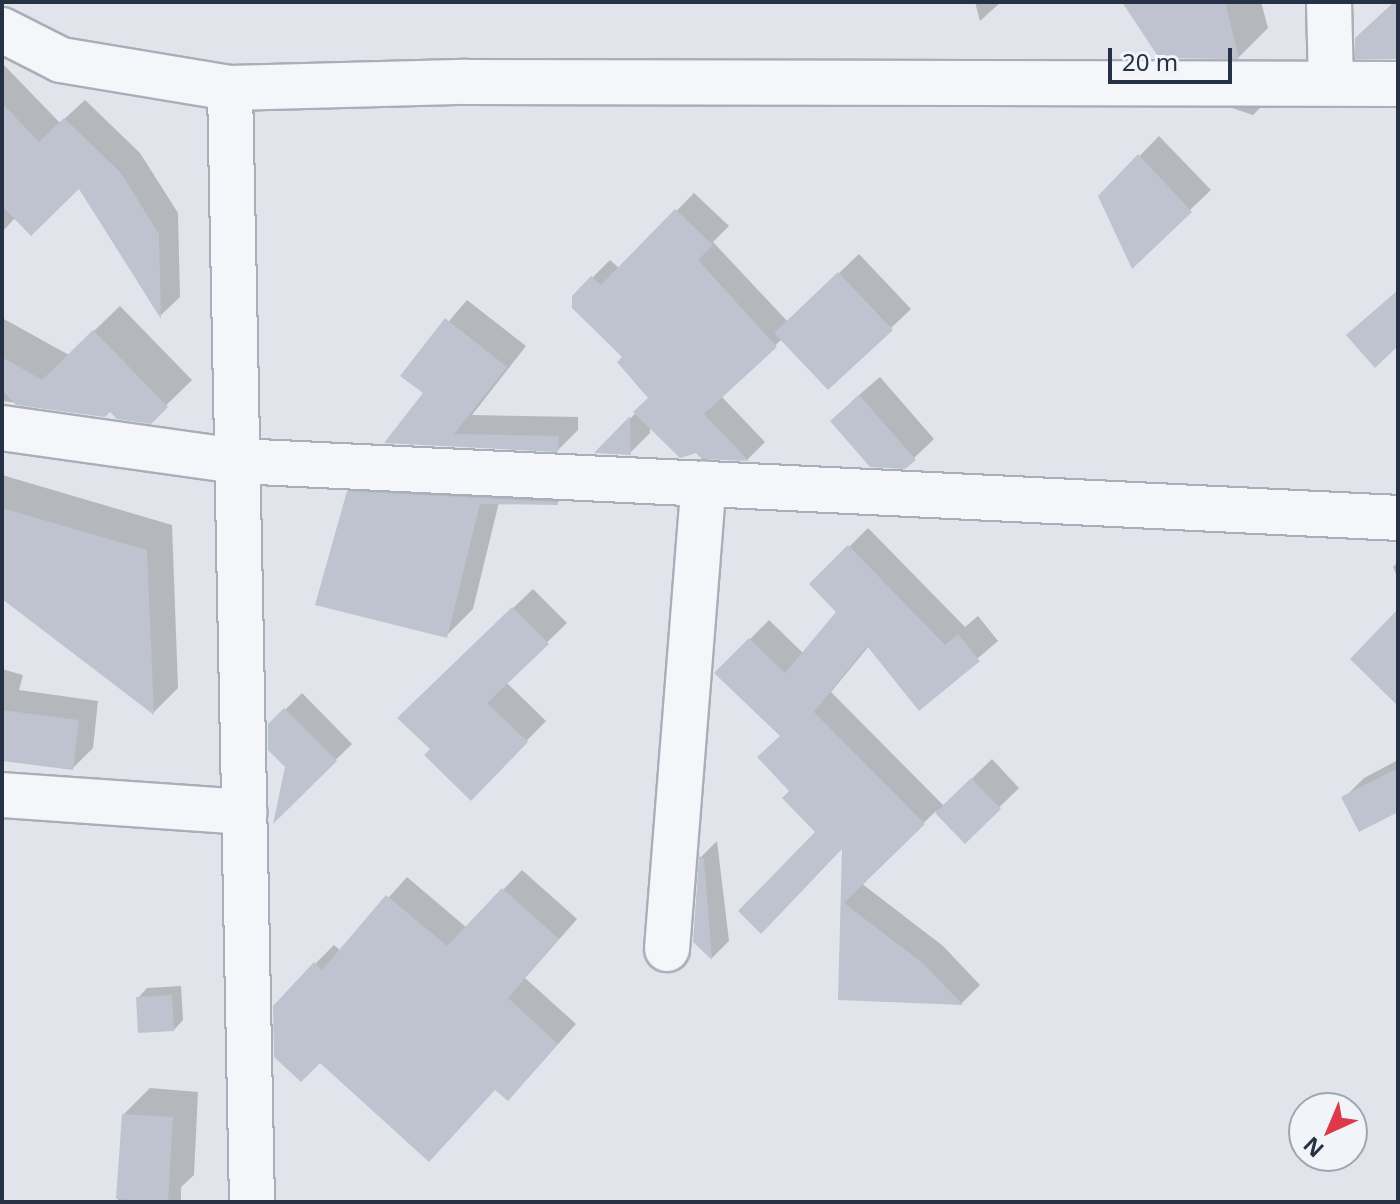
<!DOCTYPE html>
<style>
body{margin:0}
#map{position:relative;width:1400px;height:1204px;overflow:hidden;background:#e1e5eb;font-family:"Noto Sans",sans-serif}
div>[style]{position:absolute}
.shadow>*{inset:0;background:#0003}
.building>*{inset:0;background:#bec3cf}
.roads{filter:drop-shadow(2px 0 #a9afb9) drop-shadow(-2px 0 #a9afb9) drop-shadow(0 2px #a9afb9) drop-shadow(0 -2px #a9afb9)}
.street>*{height:44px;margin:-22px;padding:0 22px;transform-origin:22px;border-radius:22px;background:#f4f6f9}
span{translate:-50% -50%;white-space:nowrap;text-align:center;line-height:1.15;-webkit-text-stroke:8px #f1f4f8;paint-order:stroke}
.frame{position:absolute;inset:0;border:4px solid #273145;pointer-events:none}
.north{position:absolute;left:1288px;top:1092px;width:80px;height:80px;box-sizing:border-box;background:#f1f4f8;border:2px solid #a0a6b0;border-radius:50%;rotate:224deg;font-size:22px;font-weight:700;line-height:32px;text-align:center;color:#273145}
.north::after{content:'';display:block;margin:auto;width:28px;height:36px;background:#dd394a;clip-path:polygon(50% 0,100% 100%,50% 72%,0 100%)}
.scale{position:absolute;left:1108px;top:48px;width:124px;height:36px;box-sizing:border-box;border:4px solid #273145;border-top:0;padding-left:10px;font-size:24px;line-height:28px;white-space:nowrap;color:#273145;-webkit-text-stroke:6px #f1f4f8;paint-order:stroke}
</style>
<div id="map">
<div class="shadow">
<i style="clip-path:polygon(975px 2px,1001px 2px,980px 21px)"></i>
<i style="clip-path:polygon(1124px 2px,1261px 2px,1268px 28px,1239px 57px,1161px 56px)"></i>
<i style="clip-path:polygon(2px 63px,60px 123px,85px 100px,140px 153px,178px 213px,180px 297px,161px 315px,79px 185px,16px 217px,2px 232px)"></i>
<i style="clip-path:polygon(1260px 80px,1282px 86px,1253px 115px,1232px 108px)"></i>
<i style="clip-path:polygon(1159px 136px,1211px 190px,1132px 265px,1100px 197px)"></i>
<i style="clip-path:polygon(694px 193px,729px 226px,713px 242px,788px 322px,859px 254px,911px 309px,891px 328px,782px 339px,721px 396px,765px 442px,748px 459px,703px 457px,650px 426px,650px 433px,630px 453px,598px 452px,650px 398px,625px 357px,574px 296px,610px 260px,620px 269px)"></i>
<i style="clip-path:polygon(467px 300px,526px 346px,472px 415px,578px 417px,578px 430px,558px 450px,388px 441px,425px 393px,403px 375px)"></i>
<i style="clip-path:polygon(120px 306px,192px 380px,150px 421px,110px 409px,104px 415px,3px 401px,4px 412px,19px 425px,2px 455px,2px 318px,69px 355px)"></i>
<i style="clip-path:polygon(880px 377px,934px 439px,914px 458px,852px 401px)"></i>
<i style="clip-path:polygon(375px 466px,581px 480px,557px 503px,499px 502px,473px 609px,446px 636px,349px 492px)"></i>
<i style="clip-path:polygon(2px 475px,172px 525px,178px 688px,153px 713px,2px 597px)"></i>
<i style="clip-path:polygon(868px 528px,965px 627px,978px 616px,998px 641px,919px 708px,869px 646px,831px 692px,944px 806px,992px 759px,1019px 788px,965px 841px,936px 811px,861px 883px,943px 946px,980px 985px,962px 1003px,841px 998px,845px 845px,818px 832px,791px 791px,782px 736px,717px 673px,769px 620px,804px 654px,839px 612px,812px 584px)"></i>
<i style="clip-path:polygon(1398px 562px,1398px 579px,1393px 567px)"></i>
<i style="clip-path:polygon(533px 589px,567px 623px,506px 682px,546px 721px,471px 798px,433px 749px,420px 698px)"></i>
<i style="clip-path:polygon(2px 669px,23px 675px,19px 690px,98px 701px,93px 748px,73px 768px,2px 759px)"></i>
<i style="clip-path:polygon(302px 693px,352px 744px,276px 818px,288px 767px,270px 725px)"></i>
<i style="clip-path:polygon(1398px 760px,1398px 809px,1344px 798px,1364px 778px)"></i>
<i style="clip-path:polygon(717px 841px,729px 941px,712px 958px,695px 941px,701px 857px)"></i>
<i style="clip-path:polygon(522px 870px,577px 919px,525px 978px,576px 1024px,527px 1079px,495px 1088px,448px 1140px,315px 964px,334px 945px,341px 951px,407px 877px,467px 928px)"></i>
<i style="clip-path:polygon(181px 986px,183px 1020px,174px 1030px,138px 998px,147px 988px)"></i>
<i style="clip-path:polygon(150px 1088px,198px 1092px,194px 1175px,181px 1187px,181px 1202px,118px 1202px,124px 1114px)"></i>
</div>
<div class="building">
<i style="clip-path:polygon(1122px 2px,1225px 2px,1239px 59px,1159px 58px)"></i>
<i style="clip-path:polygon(1394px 2px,1398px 2px,1398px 59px,1355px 59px,1355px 38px)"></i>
<i style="clip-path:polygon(2px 103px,39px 142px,64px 118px,121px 173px,159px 234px,161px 319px,79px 189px,31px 236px,2px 206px)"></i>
<i style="clip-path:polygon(1138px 154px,1192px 212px,1132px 269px,1098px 196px)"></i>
<i style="clip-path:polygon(675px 209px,713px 245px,698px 260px,777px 347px,704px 414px,749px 461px,702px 459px,696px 453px,680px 458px,633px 412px,648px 398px,617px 362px,622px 357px,572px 308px,572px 296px,591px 276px,601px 285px)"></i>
<i style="clip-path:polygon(838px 272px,893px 330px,828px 390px,774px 333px)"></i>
<i style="clip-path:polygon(1398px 290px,1398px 346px,1375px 368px,1346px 335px)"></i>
<i style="clip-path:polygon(445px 318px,507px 367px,454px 434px,559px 436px,558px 452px,384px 443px,423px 393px,400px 376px)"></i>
<i style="clip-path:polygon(93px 330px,168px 407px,151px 424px,117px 419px,110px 412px,105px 417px,16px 405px,2px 390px,2px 357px,42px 380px)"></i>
<i style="clip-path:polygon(859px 395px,916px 460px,905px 469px,870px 467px,830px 421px)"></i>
<i style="clip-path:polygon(630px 416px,631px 455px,594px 453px)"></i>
<i style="clip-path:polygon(347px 491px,558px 502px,558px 505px,480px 504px,447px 638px,315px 605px)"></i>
<i style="clip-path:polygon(2px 508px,147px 550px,154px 715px,2px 599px)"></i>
<i style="clip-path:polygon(848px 545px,945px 645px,958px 634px,980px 661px,919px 711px,867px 646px,814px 712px,925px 824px,844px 903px,924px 964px,963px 1005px,838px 1000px,842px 849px,761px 934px,738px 911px,815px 832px,782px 798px,789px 791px,757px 757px,780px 736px,714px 673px,749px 638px,785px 673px,836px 612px,809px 584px)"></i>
<i style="clip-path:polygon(512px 607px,549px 644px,487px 703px,528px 742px,471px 801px,424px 755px,430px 749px,397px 718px)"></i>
<i style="clip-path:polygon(1398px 609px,1398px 706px,1350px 659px)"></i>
<i style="clip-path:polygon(284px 708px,337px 761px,273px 824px,285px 767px,268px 750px,268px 724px)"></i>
<i style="clip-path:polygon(2px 710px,79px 720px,73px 770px,2px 761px)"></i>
<i style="clip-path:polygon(1398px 768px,1398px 812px,1359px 832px,1341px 797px)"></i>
<i style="clip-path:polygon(971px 778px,1001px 809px,965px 844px,935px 813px)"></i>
<i style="clip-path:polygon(699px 856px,704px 859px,712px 960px,693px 942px)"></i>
<i style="clip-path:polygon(502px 888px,559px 939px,508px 998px,558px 1044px,508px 1101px,495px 1090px,429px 1162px,320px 1063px,301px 1082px,274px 1057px,273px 1006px,314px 962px,322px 970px,386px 895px,447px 946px)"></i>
<i style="clip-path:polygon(172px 995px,174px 1031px,138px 1033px,136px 997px)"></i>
<i style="clip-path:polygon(122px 1114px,173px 1117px,168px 1202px,116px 1199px)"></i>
</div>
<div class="roads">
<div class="street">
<i style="left:1329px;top:2px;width:81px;rotate:88.6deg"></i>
<i style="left:2px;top:30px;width:66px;rotate:27deg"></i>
<i style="left:61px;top:60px;width:171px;rotate:9.4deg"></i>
<i style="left:230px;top:88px;width:236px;rotate:-1.5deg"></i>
<i style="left:466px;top:82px;width:932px;rotate:0.12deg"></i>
<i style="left:230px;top:88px;width:1114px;rotate:88.87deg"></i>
<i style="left:2px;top:428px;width:238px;rotate:8deg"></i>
<i style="left:238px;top:461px;width:1161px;rotate:2.81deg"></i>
<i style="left:2px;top:795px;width:243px;rotate:4deg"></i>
<i style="left:667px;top:949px;width:467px;rotate:-85.5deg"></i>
</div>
</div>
<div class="frame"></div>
<div class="north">N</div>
<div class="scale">20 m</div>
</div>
